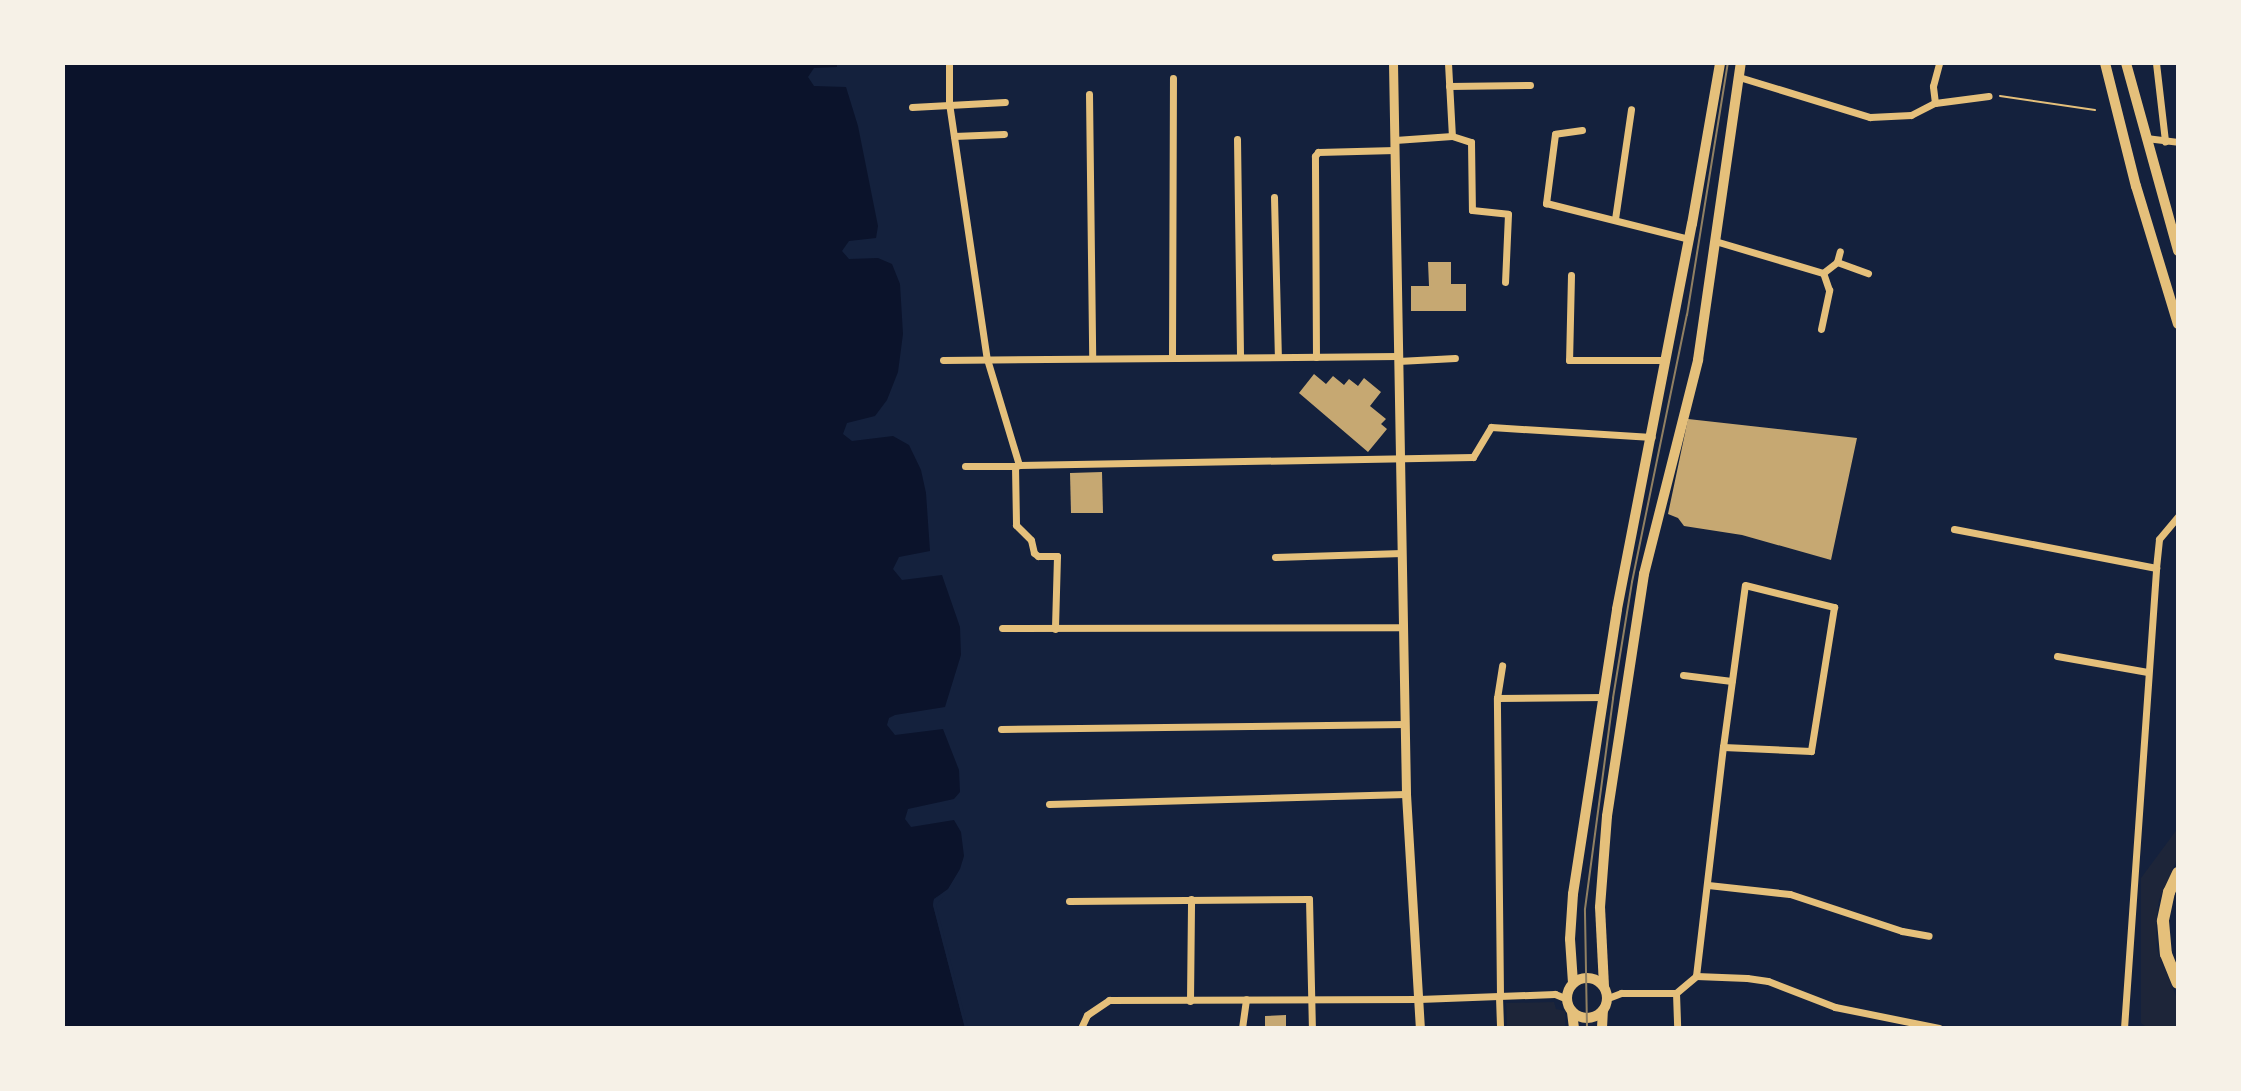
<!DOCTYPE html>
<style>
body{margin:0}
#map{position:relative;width:2241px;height:1091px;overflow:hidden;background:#14213d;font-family:Signika,sans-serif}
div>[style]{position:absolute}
.green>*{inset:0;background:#1d2539}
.water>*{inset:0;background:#0b132b}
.pier>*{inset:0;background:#14213d}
.building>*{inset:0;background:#c6a872}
.path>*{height:2px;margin:-1px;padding:0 1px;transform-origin:1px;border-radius:1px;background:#e5c07b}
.minor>*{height:7px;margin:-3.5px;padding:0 3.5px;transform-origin:3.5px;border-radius:3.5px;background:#e5c07b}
.tertiary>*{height:9px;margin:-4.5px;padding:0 4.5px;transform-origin:4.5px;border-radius:4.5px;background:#e5c07b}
.secondary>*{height:10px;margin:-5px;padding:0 5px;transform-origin:5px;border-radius:5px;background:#e5c07b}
.secondary>.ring{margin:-5px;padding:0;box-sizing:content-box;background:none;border:10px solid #e5c07b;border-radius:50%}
.trunk>*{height:10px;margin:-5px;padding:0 5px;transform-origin:5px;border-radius:5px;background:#e5c07b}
.motorway>*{height:12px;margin:-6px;padding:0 6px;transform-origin:6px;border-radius:6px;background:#e5c07b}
.tram>*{height:2px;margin:-1px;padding:0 1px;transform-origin:1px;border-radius:1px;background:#918062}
span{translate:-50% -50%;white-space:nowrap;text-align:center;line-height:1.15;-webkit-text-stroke:7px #f6f1e7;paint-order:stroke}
.frame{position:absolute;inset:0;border:65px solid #f6f1e7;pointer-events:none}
</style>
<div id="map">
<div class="green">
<i style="clip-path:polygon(2178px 828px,2178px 857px,2159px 900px,2156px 923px,2157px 950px,2178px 1001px,2178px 1028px,2147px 1028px,2141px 1023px,2141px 878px)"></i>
<i style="clip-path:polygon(1554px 1002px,1556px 1009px,1565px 1011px,1565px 1028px,1507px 1028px,1506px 1003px)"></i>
</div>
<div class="water">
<i style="clip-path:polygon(63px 63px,837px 63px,837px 67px,814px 68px,808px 77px,814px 86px,846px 87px,858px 126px,878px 226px,876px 238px,849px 241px,842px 251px,849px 259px,878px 258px,892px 264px,900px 284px,903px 334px,898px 372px,887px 400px,875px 416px,847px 423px,843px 434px,852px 441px,893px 436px,909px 445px,921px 470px,926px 493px,930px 551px,899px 557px,893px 569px,902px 580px,942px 575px,960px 627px,961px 655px,945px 707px,895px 715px,889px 718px,887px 725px,895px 735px,943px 729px,959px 770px,960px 792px,954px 799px,908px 809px,905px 819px,911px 827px,954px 820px,961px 832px,964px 856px,960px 869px,948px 889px,934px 899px,933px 905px,965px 1028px,63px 1028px)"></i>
</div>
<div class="pier">
<i style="clip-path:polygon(941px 895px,945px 895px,936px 905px,968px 1028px,965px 1028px,933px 905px,934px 899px)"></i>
</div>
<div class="building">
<i style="clip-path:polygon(1428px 262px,1451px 262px,1451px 284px,1466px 284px,1466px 311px,1411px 311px,1411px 286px,1429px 286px)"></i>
<i style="clip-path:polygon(1314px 374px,1326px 384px,1333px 376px,1344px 385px,1349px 379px,1358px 386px,1364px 378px,1381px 392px,1370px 406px,1386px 419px,1381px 424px,1387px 429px,1368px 452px,1299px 393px)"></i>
<i style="clip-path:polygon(1688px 419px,1857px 438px,1831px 560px,1742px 535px,1684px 526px,1678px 518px,1668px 514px)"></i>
<i style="clip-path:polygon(1102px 472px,1103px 513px,1071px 513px,1070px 473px)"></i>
<i style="clip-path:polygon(1286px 1015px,1286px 1028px,1265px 1028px,1265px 1016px)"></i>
</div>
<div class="path">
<i style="left:2000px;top:96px;width:96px;rotate:8.4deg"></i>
</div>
<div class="minor">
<i style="left:949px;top:63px;width:40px;rotate:90deg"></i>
<i style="left:949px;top:103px;width:259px;rotate:81.6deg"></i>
<i style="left:987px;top:359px;width:111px;rotate:73.2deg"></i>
<i style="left:1448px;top:63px;width:73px;rotate:86.9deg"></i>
<i style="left:2156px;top:63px;width:79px;rotate:83.4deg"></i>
<i style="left:1739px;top:77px;width:137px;rotate:17deg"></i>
<i style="left:1870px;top:117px;width:41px;rotate:-2.8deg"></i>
<i style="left:1911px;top:115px;width:27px;rotate:-27deg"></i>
<i style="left:1935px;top:103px;width:54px;rotate:-7.4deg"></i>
<i style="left:1449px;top:86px;width:81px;rotate:-0.7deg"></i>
<i style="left:1089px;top:94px;width:263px;rotate:89.3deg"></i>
<i style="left:1935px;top:103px;width:17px;rotate:-97deg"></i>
<i style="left:1933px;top:86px;width:24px;rotate:-75deg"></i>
<i style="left:912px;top:107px;width:93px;rotate:-3.1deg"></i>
<i style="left:1582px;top:130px;width:27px;rotate:172deg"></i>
<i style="left:1555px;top:134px;width:70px;rotate:97.4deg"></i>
<i style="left:1546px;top:203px;width:147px;rotate:14.1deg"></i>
<i style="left:954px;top:136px;width:50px;rotate:-2.3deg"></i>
<i style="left:2146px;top:138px;width:32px;rotate:7deg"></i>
<i style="left:1237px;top:139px;width:218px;rotate:89.2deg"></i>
<i style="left:1395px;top:140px;width:57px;rotate:-4deg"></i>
<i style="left:1452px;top:136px;width:20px;rotate:18deg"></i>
<i style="left:1471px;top:142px;width:68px;rotate:89.2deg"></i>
<i style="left:1472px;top:210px;width:36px;rotate:6deg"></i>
<i style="left:1508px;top:214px;width:68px;rotate:92.5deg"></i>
<i style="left:1274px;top:197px;width:160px;rotate:88.6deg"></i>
<i style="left:1615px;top:219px;width:111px;rotate:-81.7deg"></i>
<i style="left:1715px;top:241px;width:113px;rotate:16.5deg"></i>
<i style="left:1823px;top:273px;width:18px;rotate:-38deg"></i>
<i style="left:1837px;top:262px;width:11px;rotate:-75deg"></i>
<i style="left:1837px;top:262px;width:33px;rotate:20deg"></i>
<i style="left:1571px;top:275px;width:85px;rotate:91.3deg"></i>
<i style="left:1569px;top:360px;width:96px"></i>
<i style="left:1821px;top:329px;width:40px;rotate:-78deg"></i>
<i style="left:1829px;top:290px;width:18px;rotate:-109deg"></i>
<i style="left:1172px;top:357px;width:279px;rotate:-89.8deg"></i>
<i style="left:1316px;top:357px;width:201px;rotate:-90.3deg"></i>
<i style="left:1315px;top:156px;width:5px;rotate:-53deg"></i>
<i style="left:1318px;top:152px;width:77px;rotate:-1.5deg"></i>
<i style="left:943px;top:360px;width:455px;rotate:-0.5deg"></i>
<i style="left:1398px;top:361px;width:57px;rotate:-3deg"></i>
<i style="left:1019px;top:465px;width:454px;rotate:-1deg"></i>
<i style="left:1473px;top:457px;width:35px;rotate:-59deg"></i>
<i style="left:1491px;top:427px;width:161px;rotate:3.6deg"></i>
<i style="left:1019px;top:465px;width:4px;rotate:166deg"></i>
<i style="left:1015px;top:466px;width:59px;rotate:89deg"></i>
<i style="left:1016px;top:525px;width:21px;rotate:45deg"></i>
<i style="left:1031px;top:540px;width:13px;rotate:77deg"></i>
<i style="left:1034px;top:553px;width:5px;rotate:37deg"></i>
<i style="left:1038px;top:556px;width:19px"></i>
<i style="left:1057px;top:556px;width:73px;rotate:91.6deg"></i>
<i style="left:965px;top:466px;width:50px"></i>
<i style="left:1954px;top:529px;width:206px;rotate:10.9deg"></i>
<i style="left:1275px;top:557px;width:127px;rotate:-1.8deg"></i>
<i style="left:1002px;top:628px;width:401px;rotate:-0.1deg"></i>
<i style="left:2057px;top:656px;width:92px;rotate:10deg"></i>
<i style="left:1683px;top:675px;width:49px;rotate:7deg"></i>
<i style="left:1497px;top:698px;width:107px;rotate:-0.5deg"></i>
<i style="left:1001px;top:729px;width:404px;rotate:-0.7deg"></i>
<i style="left:1049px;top:804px;width:357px;rotate:-1.6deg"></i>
<i style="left:1708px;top:885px;width:82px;rotate:6.3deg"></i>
<i style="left:1790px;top:894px;width:118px;rotate:18.3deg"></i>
<i style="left:1902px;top:931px;width:27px;rotate:10deg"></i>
<i style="left:1069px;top:901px;width:240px;rotate:-0.5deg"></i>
<i style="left:1309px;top:899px;width:129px;rotate:88.7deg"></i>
<i style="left:1696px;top:976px;width:231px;rotate:-83.3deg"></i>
<i style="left:1723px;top:747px;width:163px;rotate:-82.3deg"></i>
<i style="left:1745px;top:585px;width:92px;rotate:13.9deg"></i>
<i style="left:1834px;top:607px;width:146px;rotate:99.1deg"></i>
<i style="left:1811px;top:751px;width:88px;rotate:-177.4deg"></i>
<i style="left:1676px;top:993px;width:26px;rotate:-40deg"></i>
<i style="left:1696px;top:976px;width:51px;rotate:2.2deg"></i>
<i style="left:1747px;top:978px;width:21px;rotate:8deg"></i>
<i style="left:1768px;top:981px;width:72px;rotate:21.2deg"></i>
<i style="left:1835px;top:1007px;width:106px;rotate:11.4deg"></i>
<i style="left:1500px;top:996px;width:298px;rotate:-90.6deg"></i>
<i style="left:1497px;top:698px;width:33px;rotate:-81deg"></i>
<i style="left:1499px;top:997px;width:31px;rotate:88deg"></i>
<i style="left:1608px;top:998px;width:14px;rotate:-21deg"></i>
<i style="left:1621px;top:993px;width:55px"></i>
<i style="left:1676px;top:993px;width:35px;rotate:88deg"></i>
<i style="left:1190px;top:1001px;width:102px;rotate:-89.4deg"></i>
<i style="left:1081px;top:1028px;width:14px;rotate:-65deg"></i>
<i style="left:1087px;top:1015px;width:27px;rotate:-34deg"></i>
<i style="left:1109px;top:1000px;width:310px;rotate:-0.2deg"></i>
<i style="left:1419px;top:999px;width:136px;rotate:-2.1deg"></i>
<i style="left:1555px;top:994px;width:13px;rotate:23deg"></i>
<i style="left:1242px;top:1028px;width:29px;rotate:-82deg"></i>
<i style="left:2124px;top:1028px;width:461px;rotate:-86deg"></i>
<i style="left:2156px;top:568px;width:29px;rotate:-84deg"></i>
<i style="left:2159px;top:539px;width:30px;rotate:-50deg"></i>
</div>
<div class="tertiary">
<i style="left:1393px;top:63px;width:731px;rotate:88.98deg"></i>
<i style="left:1406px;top:794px;width:234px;rotate:86.6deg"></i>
</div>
<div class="secondary">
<i class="ring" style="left:1567px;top:978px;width:30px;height:30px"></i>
<i style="left:1573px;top:983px;width:44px;rotate:-93.9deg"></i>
<i style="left:1570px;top:939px;width:45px;rotate:-86.2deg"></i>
<i style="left:1573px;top:894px;width:288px;rotate:-81.2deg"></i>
<i style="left:1617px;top:609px;width:392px;rotate:-79deg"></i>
<i style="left:1692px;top:224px;width:163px;rotate:-80.1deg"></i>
<i style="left:1604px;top:986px;width:79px;rotate:-92.9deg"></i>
<i style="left:1600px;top:907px;width:91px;rotate:-85.6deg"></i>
<i style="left:1607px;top:816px;width:245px;rotate:-81.3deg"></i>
<i style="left:1644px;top:574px;width:221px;rotate:-75.8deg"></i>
<i style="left:1698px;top:360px;width:300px;rotate:-81.8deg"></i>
<i style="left:1572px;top:1012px;width:16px;rotate:83deg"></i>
<i style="left:1602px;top:1028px;width:17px;rotate:-87deg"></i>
</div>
<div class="trunk">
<i style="left:2105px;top:63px;width:127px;rotate:75.9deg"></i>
<i style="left:2136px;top:186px;width:144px;rotate:73.1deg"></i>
<i style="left:2126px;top:63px;width:195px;rotate:74.5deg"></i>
</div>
<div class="motorway">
<i style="left:2178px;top:873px;width:21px;rotate:115deg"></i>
<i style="left:2169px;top:892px;width:30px;rotate:102deg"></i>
<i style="left:2163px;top:921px;width:33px;rotate:85deg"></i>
<i style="left:2166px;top:954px;width:31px;rotate:68deg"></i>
</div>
<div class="tram">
<i style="left:1587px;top:1028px;width:119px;rotate:-91deg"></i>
<i style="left:1585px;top:909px;width:213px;rotate:-82.4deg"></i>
<i style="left:1613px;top:698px;width:118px;rotate:-80.7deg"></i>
<i style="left:1632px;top:582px;width:273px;rotate:-78.4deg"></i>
<i style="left:1687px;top:315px;width:255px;rotate:-80.8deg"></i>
</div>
<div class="frame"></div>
</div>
